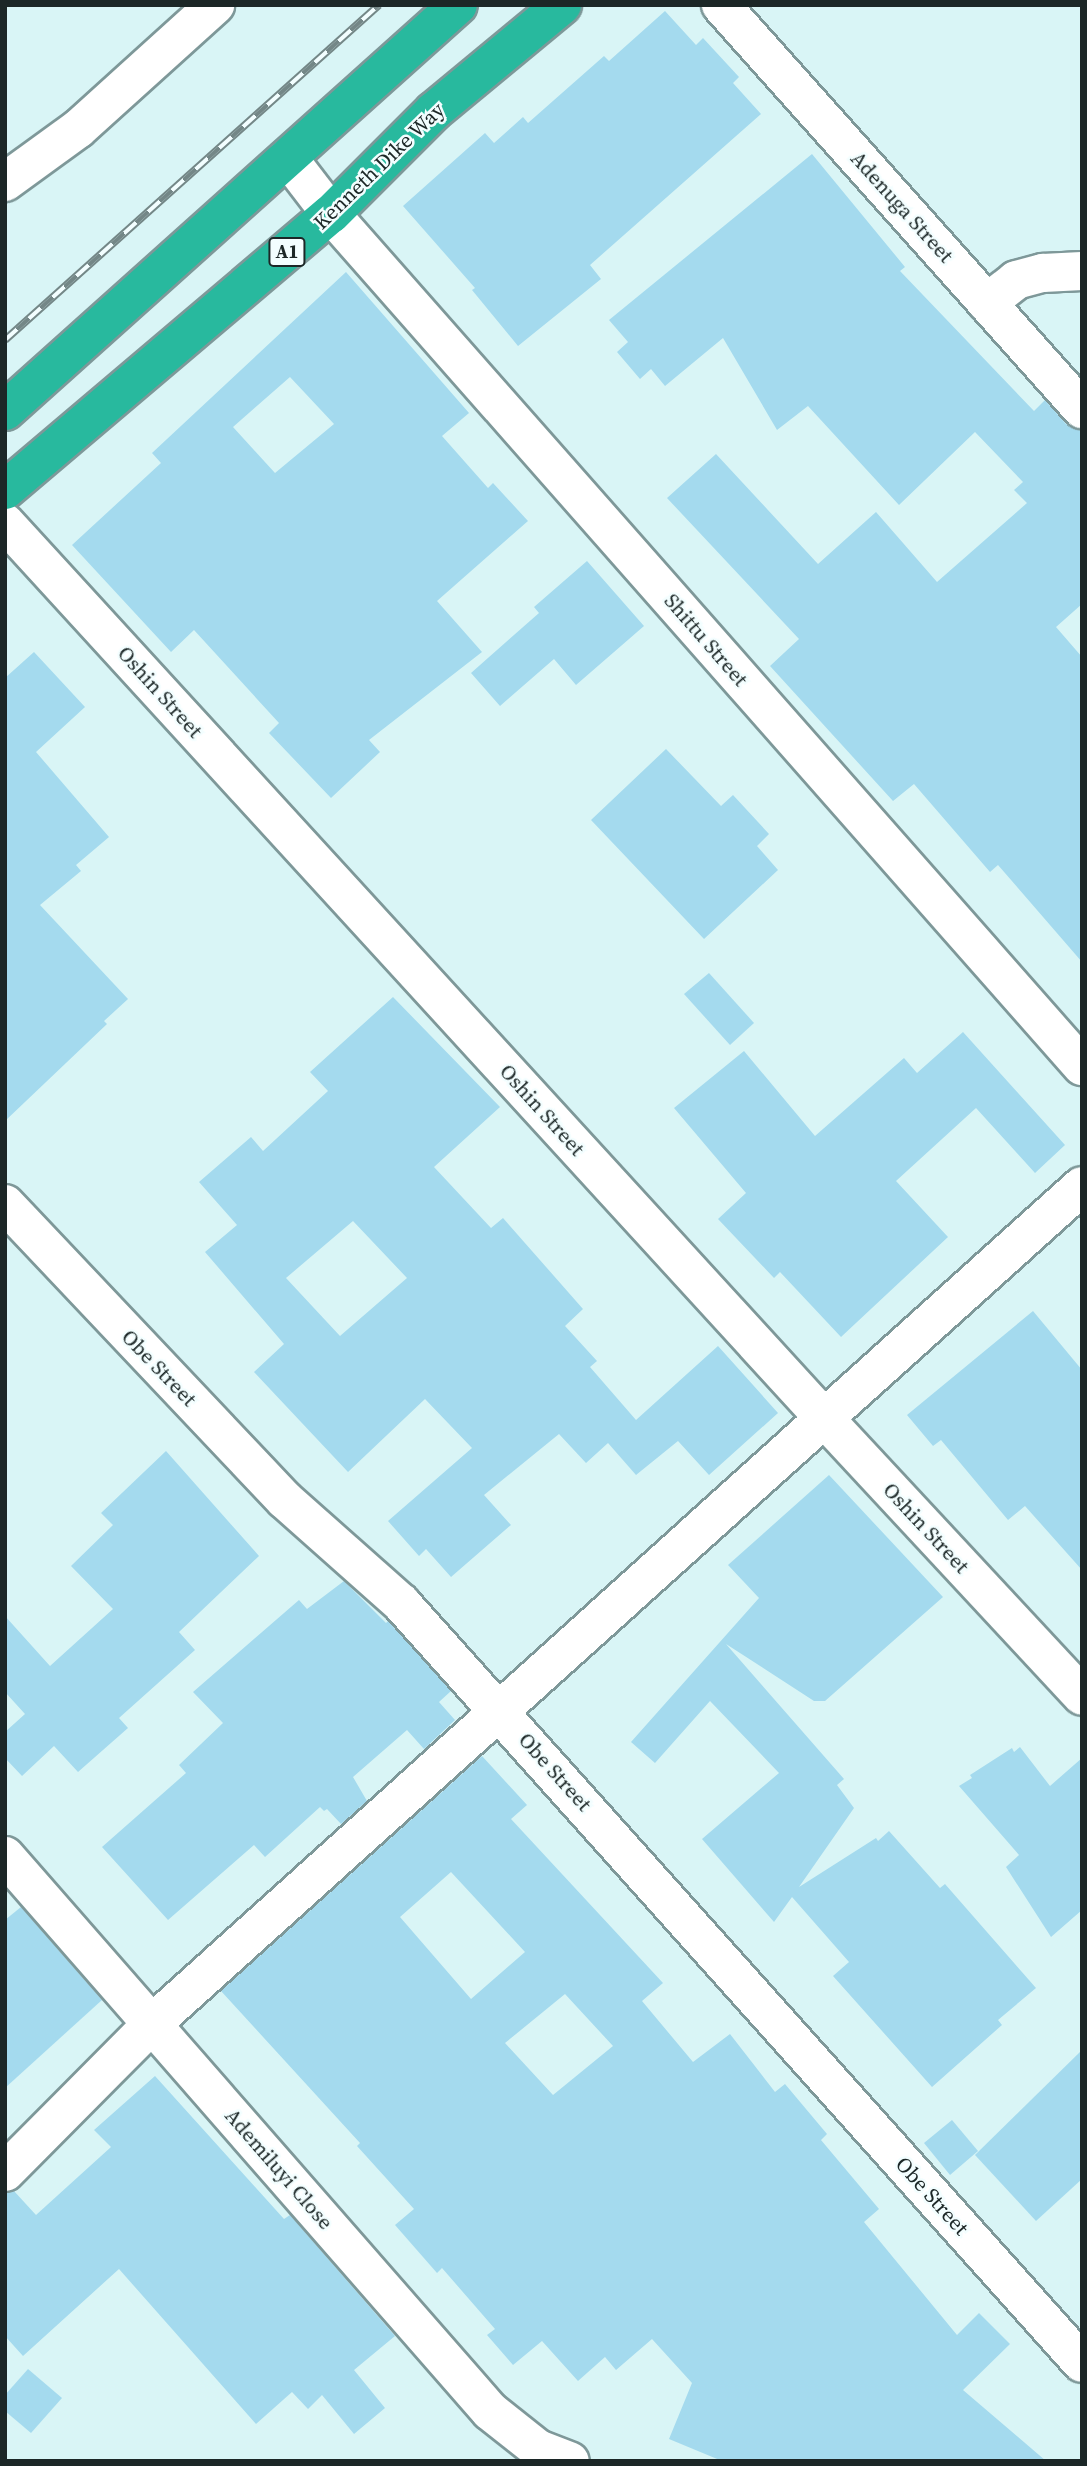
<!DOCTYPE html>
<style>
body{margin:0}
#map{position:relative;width:1087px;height:2466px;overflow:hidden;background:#d9f5f6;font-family:"Source Serif 4",serif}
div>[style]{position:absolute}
.building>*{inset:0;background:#a4daee}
.roads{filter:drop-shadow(2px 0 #7e9899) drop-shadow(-2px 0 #7e9899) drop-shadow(0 2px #7e9899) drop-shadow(0 -2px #7e9899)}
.street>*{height:38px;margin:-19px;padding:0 19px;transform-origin:19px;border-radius:19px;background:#fff}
.highway>*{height:38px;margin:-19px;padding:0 19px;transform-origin:19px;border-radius:19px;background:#28b99e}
.rail>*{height:8px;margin-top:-4px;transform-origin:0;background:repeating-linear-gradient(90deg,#f3feff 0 16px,#748787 0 32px);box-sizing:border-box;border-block:2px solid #748787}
span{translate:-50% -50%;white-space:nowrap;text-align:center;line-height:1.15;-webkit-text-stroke:5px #f3feff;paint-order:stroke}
.shield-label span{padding:2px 5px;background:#f3feff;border:2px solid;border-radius:5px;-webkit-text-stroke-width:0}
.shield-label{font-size:19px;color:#1c2727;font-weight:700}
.street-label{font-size:21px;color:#1c2727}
.frame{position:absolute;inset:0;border:7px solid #1c2727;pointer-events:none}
</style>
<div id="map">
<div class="building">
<i style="clip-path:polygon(665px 11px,696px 45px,703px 38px,739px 77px,733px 83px,761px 114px,590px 265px,601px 279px,518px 346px,472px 290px,475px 288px,403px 206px,485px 133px,494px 143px,523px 117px,528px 123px,604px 56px,609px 61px)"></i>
<i style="clip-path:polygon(812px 154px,905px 267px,900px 271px,1034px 411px,1045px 400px,1066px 424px,1082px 430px,1082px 604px,1056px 627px,1082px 657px,1082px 962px,998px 865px,990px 872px,914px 784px,893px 801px,770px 666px,799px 639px,667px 498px,716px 454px,818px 564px,876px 512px,937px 582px,1027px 503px,1014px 490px,1023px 482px,975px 432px,899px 505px,808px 406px,777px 430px,723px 338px,665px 386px,651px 369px,640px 379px,617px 352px,628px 342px,609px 320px)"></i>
<i style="clip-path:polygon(evenodd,346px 272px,469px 413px,442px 436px,488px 488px,493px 483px,528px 521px,437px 601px,482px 652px,369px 740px,380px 752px,331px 798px,269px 733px,279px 723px,194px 630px,171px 652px,72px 545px,161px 463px,152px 453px,346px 272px,290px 377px,334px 424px,275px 473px,233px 427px,290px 377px)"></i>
<i style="clip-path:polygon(587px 561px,644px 626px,576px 685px,554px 659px,500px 706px,471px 673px,539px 613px,534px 607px)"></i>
<i style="clip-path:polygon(34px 652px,85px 707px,36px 752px,109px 837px,76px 865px,81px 871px,40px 905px,128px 999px,104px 1021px,107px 1024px,5px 1121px,5px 678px)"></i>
<i style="clip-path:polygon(666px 749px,721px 806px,733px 795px,769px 834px,757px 846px,778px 870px,704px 939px,591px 820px)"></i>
<i style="clip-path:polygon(709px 973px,754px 1023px,730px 1045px,684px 994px)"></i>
<i style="clip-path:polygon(evenodd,393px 997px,500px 1107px,434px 1167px,491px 1228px,503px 1218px,583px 1309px,565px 1326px,597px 1361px,590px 1367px,636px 1420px,718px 1346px,778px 1413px,709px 1475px,678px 1441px,636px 1475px,608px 1443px,586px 1463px,559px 1434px,484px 1495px,511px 1525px,451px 1577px,426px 1549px,419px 1556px,388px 1521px,472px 1448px,425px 1399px,348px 1472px,254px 1372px,284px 1344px,205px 1252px,237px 1225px,199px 1182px,251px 1137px,263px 1151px,328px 1091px,310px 1072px,393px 997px,353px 1221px,407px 1278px,340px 1336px,286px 1278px,353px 1221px)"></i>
<i style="clip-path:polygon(963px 1032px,1065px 1145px,1035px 1173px,976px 1108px,896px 1181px,948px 1237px,841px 1337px,780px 1272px,774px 1278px,718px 1219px,746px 1193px,674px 1108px,744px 1051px,815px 1136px,904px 1058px,917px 1073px)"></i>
<i style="clip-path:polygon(1033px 1311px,1082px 1370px,1082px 1570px,1025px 1506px,1008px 1520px,941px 1440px,933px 1446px,907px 1415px)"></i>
<i style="clip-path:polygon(166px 1451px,259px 1556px,179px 1632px,195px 1650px,119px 1718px,128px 1728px,78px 1772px,54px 1746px,22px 1776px,5px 1758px,5px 1732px,25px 1714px,5px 1692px,5px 1616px,50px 1666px,113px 1609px,71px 1566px,113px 1525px,101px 1513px)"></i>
<i style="clip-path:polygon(829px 1475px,943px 1597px,825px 1701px,814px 1701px,726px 1644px,844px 1779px,837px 1785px,854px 1808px,799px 1887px,876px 1838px,878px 1841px,889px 1831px,940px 1888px,945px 1884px,1036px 1988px,998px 2020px,1002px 2025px,932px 2087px,833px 1976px,849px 1962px,792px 1897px,774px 1922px,702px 1839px,779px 1773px,710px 1701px,655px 1763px,631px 1742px,759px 1598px,728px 1565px)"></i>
<i style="clip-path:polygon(344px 1581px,386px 1623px,388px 1621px,451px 1691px,439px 1702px,455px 1720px,424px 1749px,407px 1730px,353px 1777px,367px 1801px,341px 1824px,327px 1809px,324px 1811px,320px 1807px,265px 1857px,254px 1845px,168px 1920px,102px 1847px,186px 1773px,179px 1765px,223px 1723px,193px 1692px,299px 1600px,307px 1609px)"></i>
<i style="clip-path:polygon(1020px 1747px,1050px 1786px,1082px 1758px,1082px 1910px,1051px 1937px,1006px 1867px,1019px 1855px,959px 1786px,972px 1778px,970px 1775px,1012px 1748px,1014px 1752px)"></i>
<i style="clip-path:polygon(evenodd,482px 1756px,527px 1805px,511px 1819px,663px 1983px,642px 2001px,693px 2062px,730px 2034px,775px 2092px,785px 2084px,827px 2134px,821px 2140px,879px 2209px,864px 2222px,957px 2335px,979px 2313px,1010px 2344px,963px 2390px,1046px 2461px,722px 2461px,669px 2439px,692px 2383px,652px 2339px,616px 2370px,605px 2357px,578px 2381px,542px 2341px,513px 2365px,487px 2335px,495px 2329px,442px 2268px,437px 2273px,395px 2225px,414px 2209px,357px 2146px,360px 2143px,221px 1991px,482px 1756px,451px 1872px,525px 1952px,471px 1999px,400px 1917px,451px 1872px,482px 1756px,565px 1994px,613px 2046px,553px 2095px,505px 2043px,565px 1994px)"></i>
<i style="clip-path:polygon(21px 1907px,102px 2000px,5px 2088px,5px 1920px)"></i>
<i style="clip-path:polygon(1082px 2050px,1082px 2179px,1036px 2221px,975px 2155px)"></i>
<i style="clip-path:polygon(155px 2076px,284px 2219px,290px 2215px,395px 2336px,354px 2370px,385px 2408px,354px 2434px,322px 2395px,308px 2409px,292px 2392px,256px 2424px,119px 2269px,23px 2356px,5px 2336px,5px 2193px,14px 2191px,36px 2215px,111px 2147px,94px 2130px)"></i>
<i style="clip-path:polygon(952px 2120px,978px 2151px,950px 2175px,924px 2143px)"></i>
<i style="clip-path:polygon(28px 2369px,62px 2398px,31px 2433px,5px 2411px,5px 2395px)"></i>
</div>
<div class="roads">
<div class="street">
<i style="left:721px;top:5px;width:542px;rotate:48.22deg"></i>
<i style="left:288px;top:158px;width:71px;rotate:52.5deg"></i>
<i style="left:331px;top:214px;width:1136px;rotate:48.61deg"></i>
<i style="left:5px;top:182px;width:90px;rotate:-36deg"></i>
<i style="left:78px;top:129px;width:185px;rotate:-42.1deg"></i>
<i style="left:987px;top:303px;width:37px;rotate:-38deg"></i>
<i style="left:1016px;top:280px;width:28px;rotate:-15deg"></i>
<i style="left:1043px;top:273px;width:39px;rotate:-3deg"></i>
<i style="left:5px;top:523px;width:1213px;rotate:47.54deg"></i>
<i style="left:824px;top:1418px;width:379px;rotate:47.1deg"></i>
<i style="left:5px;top:1204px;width:407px;rotate:46.6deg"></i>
<i style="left:285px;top:1500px;width:155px;rotate:41.6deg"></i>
<i style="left:401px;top:1603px;width:1020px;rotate:48.14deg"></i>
<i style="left:5px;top:1856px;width:737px;rotate:48.85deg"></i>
<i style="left:490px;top:2411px;width:61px;rotate:38.4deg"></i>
<i style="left:538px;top:2449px;width:34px;rotate:21deg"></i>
<i style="left:5px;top:2172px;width:210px;rotate:-45.2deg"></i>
<i style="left:153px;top:2023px;width:1250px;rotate:-42.02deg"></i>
</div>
<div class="highway">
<i style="left:5px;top:411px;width:608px;rotate:-41.87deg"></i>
<i style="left:5px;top:490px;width:427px;rotate:-40.3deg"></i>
<i style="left:331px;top:214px;width:146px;rotate:-45deg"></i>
<i style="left:434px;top:111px;width:166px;rotate:-39.6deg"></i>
</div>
</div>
<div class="rail">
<i style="left:5px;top:340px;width:502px;rotate:-41.85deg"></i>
</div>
<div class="shield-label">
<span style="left:287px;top:252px">A1</span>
</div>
<div class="street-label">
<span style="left:379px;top:166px;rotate:-44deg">Kenneth Dike Way</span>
<span style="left:902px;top:207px;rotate:48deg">Adenuga Street</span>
<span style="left:706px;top:640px;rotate:49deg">Shittu Street</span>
<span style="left:160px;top:692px;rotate:48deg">Oshin Street</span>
<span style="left:542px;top:1110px;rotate:48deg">Oshin Street</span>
<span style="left:159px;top:1368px;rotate:46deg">Obe Street</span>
<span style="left:926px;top:1528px;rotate:47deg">Oshin Street</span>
<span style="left:555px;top:1772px;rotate:48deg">Obe Street</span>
<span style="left:279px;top:2169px;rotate:49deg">Ademiluyi Close</span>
<span style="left:932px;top:2196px;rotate:48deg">Obe Street</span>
</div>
<div class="frame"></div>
</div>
